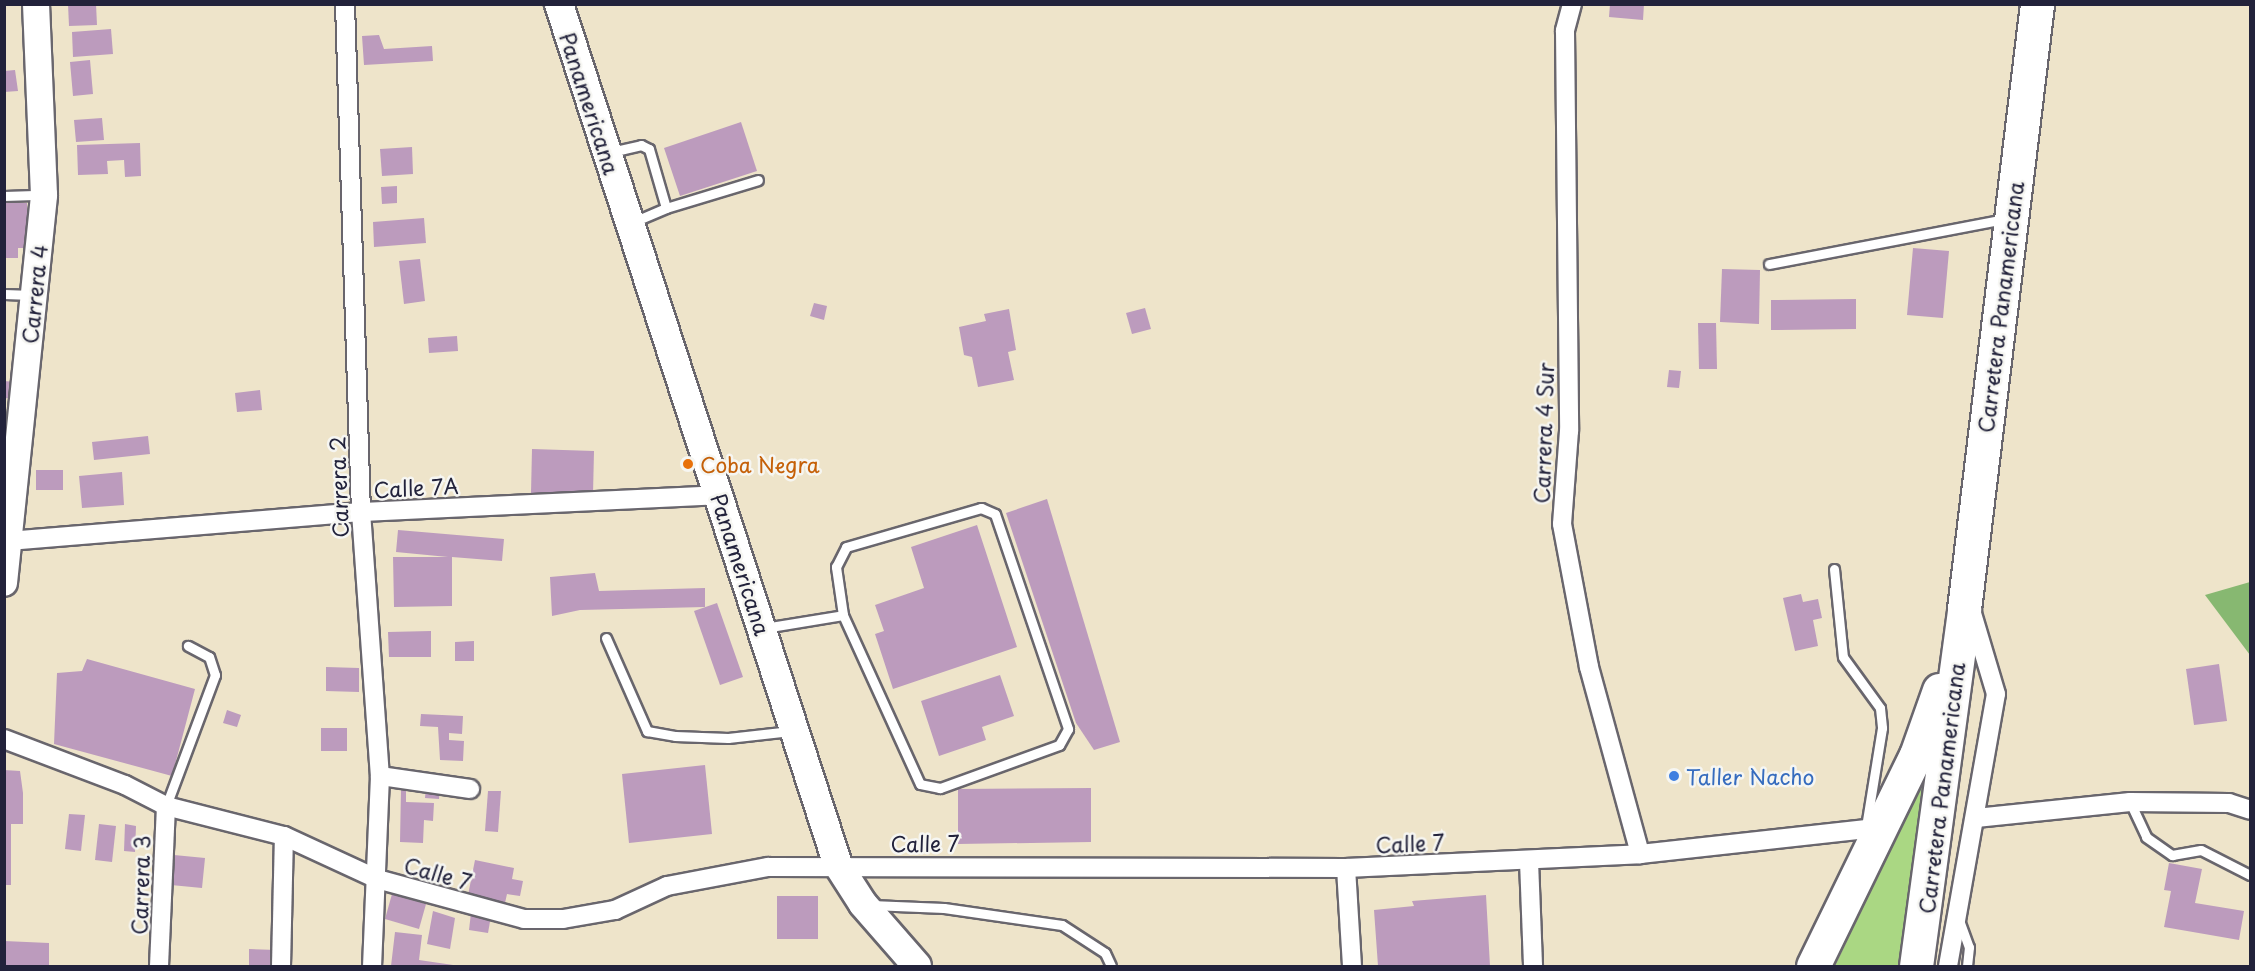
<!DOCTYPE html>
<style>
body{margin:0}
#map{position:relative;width:2255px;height:971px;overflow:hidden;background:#eee4ca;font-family:"Playpen Sans",sans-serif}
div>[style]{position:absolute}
.green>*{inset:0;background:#aad783}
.forest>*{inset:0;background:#87b871}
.building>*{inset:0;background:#bc9bbd}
.roads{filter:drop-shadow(2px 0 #69666d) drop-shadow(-2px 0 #69666d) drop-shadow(0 2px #69666d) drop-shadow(0 -2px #69666d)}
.lane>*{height:9px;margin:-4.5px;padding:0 4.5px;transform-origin:4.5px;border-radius:4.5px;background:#fff}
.street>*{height:18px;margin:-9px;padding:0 9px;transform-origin:9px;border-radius:9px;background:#fff}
.secondary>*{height:26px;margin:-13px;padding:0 13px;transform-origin:13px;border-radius:13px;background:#fff}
.primary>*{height:28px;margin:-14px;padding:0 14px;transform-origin:14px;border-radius:14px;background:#fff}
.highway>*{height:33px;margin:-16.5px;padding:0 16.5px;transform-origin:16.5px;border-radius:16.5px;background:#fff}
.dots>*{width:16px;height:16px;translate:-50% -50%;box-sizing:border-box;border:3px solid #f6f6f2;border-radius:50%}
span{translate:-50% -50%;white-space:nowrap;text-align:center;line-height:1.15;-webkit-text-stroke:5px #f6f6f2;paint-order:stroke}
.street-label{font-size:21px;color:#22223b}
.food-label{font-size:21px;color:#c56008}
.left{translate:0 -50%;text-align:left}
.shop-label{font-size:21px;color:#366cbe}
.frame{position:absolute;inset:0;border:6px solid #22223b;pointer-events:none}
</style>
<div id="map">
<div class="green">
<i style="clip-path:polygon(1938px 746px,1908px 966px,1835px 966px)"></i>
</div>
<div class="forest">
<i style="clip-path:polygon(2250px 582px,2250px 655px,2205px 595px)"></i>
</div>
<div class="building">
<i style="clip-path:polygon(68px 4px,96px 4px,97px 25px,69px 26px)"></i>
<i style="clip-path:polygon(1610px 4px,1644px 4px,1643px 20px,1609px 17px)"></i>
<i style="clip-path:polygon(111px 29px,113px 54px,73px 57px,72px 32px)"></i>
<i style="clip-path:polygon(379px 35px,384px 49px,432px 46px,433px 61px,364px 65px,362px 36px)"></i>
<i style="clip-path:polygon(90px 60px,93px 94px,73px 96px,70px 62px)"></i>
<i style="clip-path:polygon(15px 70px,18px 91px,4px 92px,4px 71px)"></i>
<i style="clip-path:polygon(102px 118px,104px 140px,76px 142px,74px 120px)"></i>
<i style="clip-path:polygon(741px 122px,757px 171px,680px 196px,664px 148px)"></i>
<i style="clip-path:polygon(140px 143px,141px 176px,125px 177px,124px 160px,107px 161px,108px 174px,78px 175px,77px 145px)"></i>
<i style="clip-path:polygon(412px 147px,413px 174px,382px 176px,380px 149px)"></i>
<i style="clip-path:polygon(397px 186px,397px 203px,382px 204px,381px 187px)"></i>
<i style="clip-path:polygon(4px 203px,27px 203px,28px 248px,18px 248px,18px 258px,4px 258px)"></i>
<i style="clip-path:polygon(424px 218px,426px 243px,374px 247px,373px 222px)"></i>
<i style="clip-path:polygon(1913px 248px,1949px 251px,1943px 318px,1907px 315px)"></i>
<i style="clip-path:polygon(420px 259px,425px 301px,404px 304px,399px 261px)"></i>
<i style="clip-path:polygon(1722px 269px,1760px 270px,1759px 324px,1720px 322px)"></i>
<i style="clip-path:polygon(1856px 299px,1856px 329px,1771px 330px,1771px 300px)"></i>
<i style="clip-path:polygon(814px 303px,827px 306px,824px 320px,810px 316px)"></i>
<i style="clip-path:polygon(1145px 308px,1151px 329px,1132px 334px,1126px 313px)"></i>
<i style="clip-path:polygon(1009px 309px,1016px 350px,1008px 352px,1014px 380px,978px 387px,972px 357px,964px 355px,959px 327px,986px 321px,984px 314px)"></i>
<i style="clip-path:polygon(1698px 323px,1716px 323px,1717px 369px,1699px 369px)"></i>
<i style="clip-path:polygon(457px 336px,458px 351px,429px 353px,428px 338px)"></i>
<i style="clip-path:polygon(1669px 370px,1681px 371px,1679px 388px,1667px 387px)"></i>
<i style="clip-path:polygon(4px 381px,16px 382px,15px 399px,4px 398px)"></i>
<i style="clip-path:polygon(260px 390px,262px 410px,237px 412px,235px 393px)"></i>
<i style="clip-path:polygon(148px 436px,150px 454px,94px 460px,92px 442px)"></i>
<i style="clip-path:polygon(532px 449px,594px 451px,593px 494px,531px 493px)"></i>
<i style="clip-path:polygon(36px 470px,63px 470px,63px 490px,36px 490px)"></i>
<i style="clip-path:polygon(122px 472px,124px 505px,82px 508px,79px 476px)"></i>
<i style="clip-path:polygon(1047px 499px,1120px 742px,1094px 750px,1076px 723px,1006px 513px)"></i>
<i style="clip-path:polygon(977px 525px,1017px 647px,893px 689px,875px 634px,884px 631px,875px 605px,924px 588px,911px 547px)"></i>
<i style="clip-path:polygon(398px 530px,504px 539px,502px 561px,452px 557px,452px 606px,394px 607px,393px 557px,448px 557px,396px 552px)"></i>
<i style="clip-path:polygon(595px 573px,599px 591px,705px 588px,705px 607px,580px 610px,552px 616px,550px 577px)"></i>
<i style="clip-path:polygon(1801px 594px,1803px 602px,1818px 599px,1822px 618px,1813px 620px,1818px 646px,1795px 651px,1783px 598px)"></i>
<i style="clip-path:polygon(717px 603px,743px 677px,720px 685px,694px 611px)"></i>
<i style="clip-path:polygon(431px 631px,431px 657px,389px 657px,388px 632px)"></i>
<i style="clip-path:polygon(474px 641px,474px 661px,455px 661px,455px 642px)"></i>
<i style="clip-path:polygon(87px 659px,195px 689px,172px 776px,54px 744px,57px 673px,82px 671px)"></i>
<i style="clip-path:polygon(2219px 664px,2227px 721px,2194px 725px,2186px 669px)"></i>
<i style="clip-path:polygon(326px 667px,359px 668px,359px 692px,326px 691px)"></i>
<i style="clip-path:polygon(1000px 675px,1014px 716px,982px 727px,986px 740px,939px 756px,921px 701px)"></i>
<i style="clip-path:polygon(227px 710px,241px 715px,237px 727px,223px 723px)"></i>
<i style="clip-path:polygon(421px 714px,463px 716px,462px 734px,449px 733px,449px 740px,464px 741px,463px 761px,440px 760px,438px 727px,420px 726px)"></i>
<i style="clip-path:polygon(321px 728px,347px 728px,347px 751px,321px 751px)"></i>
<i style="clip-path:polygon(705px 765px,712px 834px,629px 843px,622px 774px)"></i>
<i style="clip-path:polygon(4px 770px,20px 771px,23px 793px,23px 824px,11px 824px,11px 885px,4px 885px)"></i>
<i style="clip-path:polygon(410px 773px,441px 775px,439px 799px,425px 798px,426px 786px)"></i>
<i style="clip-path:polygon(401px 788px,406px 788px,406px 802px,434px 803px,433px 821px,424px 820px,423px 843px,400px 842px)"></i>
<i style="clip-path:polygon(1091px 788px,1091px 842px,958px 844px,958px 789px)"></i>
<i style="clip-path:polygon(488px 791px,501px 791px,498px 832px,485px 831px)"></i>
<i style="clip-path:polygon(69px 814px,85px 815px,81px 851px,65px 849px)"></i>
<i style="clip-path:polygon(99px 824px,116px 826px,112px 862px,95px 860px)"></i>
<i style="clip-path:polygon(125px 824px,136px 826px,135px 852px,124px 851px)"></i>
<i style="clip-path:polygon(174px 855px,205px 858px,202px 888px,171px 885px)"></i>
<i style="clip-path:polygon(475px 860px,514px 868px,512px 879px,523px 881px,520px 896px,507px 894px,505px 903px,468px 895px)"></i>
<i style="clip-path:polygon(2169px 863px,2202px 869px,2195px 903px,2244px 911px,2239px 940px,2164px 927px,2171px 891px,2164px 890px)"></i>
<i style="clip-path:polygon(392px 894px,426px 904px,419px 929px,385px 919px)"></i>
<i style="clip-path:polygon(1486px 895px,1490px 966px,1378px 966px,1374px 910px,1414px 906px,1412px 901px)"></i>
<i style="clip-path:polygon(777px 896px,818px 896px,818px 939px,777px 939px)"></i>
<i style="clip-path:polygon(433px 911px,455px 918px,450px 949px,427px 944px)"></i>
<i style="clip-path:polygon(471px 913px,491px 916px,488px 933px,469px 930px)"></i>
<i style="clip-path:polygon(395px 932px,422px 935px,419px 960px,460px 966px,391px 966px)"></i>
<i style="clip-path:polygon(4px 941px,49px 943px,49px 966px,4px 966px)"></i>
<i style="clip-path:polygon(249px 949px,277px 950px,277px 966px,249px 966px)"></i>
</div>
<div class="roads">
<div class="lane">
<i style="left:611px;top:152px;width:31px;rotate:-13deg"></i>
<i style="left:641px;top:145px;width:9px;rotate:27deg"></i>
<i style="left:649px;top:149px;width:61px;rotate:73.9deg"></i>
<i style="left:666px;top:208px;width:36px;rotate:157deg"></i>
<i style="left:4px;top:196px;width:38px;rotate:-2deg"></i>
<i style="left:666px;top:208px;width:96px;rotate:-16.9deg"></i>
<i style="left:1769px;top:264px;width:240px;rotate:-10.8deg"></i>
<i style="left:4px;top:294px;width:28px;rotate:2deg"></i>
<i style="left:981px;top:508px;width:15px;rotate:23deg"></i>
<i style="left:995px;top:514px;width:227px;rotate:71.2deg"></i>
<i style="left:1068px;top:729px;width:18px;rotate:119deg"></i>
<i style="left:1059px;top:745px;width:127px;rotate:160.1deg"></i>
<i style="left:940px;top:788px;width:20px;rotate:-169deg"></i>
<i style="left:920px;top:784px;width:186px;rotate:-114.5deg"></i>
<i style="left:843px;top:615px;width:49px;rotate:-98.3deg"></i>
<i style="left:836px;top:567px;width:22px;rotate:-63deg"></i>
<i style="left:846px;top:547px;width:141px;rotate:-16.1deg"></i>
<i style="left:1834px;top:569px;width:88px;rotate:84.2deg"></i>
<i style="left:1843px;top:657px;width:63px;rotate:54deg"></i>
<i style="left:1880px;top:708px;width:20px;rotate:84deg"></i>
<i style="left:1882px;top:728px;width:100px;rotate:99.2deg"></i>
<i style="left:764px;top:628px;width:80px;rotate:-9.3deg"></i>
<i style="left:606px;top:638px;width:102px;rotate:66.2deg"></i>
<i style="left:647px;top:731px;width:28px;rotate:10deg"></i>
<i style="left:675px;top:736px;width:53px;rotate:2.2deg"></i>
<i style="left:728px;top:738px;width:63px;rotate:-6.3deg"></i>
<i style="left:2130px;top:802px;width:38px;rotate:65deg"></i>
<i style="left:2146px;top:837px;width:32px;rotate:35deg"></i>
<i style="left:2172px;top:855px;width:29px;rotate:-10deg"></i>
<i style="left:2201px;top:850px;width:55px;rotate:27deg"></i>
<i style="left:166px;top:806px;width:140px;rotate:-69.5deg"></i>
<i style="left:215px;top:675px;width:19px;rotate:-108deg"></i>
<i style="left:209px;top:657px;width:24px;rotate:-152deg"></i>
<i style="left:871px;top:905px;width:73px;rotate:2.4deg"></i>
<i style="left:944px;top:908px;width:119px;rotate:8.2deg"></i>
<i style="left:1062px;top:925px;width:51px;rotate:33.1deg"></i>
<i style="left:1105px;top:953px;width:14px;rotate:65deg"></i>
<i style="left:1959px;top:920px;width:29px;rotate:70deg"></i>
<i style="left:1969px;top:947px;width:19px;rotate:96deg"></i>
</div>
<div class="street">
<i style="left:345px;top:4px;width:508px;rotate:88.2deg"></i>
<i style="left:361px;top:512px;width:265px;rotate:85.9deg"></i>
<i style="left:380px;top:776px;width:190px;rotate:92.4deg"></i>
<i style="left:1572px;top:4px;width:28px;rotate:105deg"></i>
<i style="left:1565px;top:31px;width:400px;rotate:89.4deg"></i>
<i style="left:1569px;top:431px;width:93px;rotate:94.3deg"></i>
<i style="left:1562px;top:524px;width:146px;rotate:79.3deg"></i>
<i style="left:1589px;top:667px;width:194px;rotate:74.7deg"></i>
<i style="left:8px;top:541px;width:354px;rotate:-4.7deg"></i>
<i style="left:361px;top:512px;width:358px;rotate:-2.7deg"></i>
<i style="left:4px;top:739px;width:129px;rotate:20.8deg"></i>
<i style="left:125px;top:785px;width:46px;rotate:27.1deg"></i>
<i style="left:166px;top:806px;width:122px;rotate:14.3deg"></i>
<i style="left:284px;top:836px;width:102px;rotate:24.8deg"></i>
<i style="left:377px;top:879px;width:152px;rotate:15.2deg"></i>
<i style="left:524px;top:919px;width:39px"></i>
<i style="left:563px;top:919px;width:53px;rotate:-9.8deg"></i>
<i style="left:615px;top:910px;width:57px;rotate:-24.8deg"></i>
<i style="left:667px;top:886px;width:103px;rotate:-10.7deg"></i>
<i style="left:768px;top:867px;width:578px;rotate:0.1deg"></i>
<i style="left:1346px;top:868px;width:294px;rotate:-2.7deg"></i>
<i style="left:1640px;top:854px;width:244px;rotate:-6.3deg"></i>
<i style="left:380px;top:776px;width:91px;rotate:8.2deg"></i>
<i style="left:1976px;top:818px;width:155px;rotate:-5.9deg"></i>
<i style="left:2130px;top:802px;width:99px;rotate:0.6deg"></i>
<i style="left:2229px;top:803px;width:22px;rotate:18deg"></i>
<i style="left:1529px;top:861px;width:105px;rotate:87.8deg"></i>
<i style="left:1346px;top:868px;width:98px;rotate:86.5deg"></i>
<i style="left:159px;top:966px;width:160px;rotate:-87.5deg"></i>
<i style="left:281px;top:966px;width:130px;rotate:-88.7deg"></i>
<i style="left:1948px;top:966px;width:276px;rotate:-80deg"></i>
<i style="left:1996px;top:694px;width:88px;rotate:-106.6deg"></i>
</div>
<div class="secondary">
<i style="left:4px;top:583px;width:390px;rotate:-84.1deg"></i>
<i style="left:44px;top:195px;width:191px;rotate:-92.4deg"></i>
</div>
<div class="primary">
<i style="left:559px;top:4px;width:905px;rotate:72.05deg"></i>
<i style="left:838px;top:865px;width:46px;rotate:57.3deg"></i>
<i style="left:863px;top:904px;width:82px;rotate:48.9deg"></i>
</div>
<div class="highway">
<i style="left:1813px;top:966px;width:235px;rotate:-64deg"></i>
<i style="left:1916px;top:755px;width:69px;rotate:-70.5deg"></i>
<i style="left:1916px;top:966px;width:360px;rotate:-82.3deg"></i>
<i style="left:1964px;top:609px;width:609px;rotate:-83.12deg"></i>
</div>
</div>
<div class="dots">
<i style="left:688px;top:464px;background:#e8710a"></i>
<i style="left:1674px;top:776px;background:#3f7fe0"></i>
</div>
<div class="street-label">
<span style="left:590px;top:103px;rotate:72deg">Panamericana</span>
<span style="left:34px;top:294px;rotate:-84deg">Carrera 4</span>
<span style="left:2000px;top:307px;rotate:-83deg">Carretera Panamericana</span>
<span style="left:1543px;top:433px;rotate:-88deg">Carrera 4 Sur</span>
<span style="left:338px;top:487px;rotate:-92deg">Carrera 2</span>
<span style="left:416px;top:487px;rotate:-3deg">Calle 7A</span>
<span style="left:741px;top:564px;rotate:72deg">Panamericana</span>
<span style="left:1941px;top:788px;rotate:-83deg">Carretera Panamericana</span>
<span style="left:925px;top:843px">Calle 7</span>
<span style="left:1410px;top:843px;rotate:-2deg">Calle 7</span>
<span style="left:438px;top:873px;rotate:16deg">Calle 7</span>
<span style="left:140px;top:885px;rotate:-88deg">Carrera 3</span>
</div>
<div class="food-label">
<span class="left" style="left:700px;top:464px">Coba Negra</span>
</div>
<div class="shop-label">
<span class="left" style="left:1686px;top:776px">Taller Nacho</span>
</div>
<div class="frame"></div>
</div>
